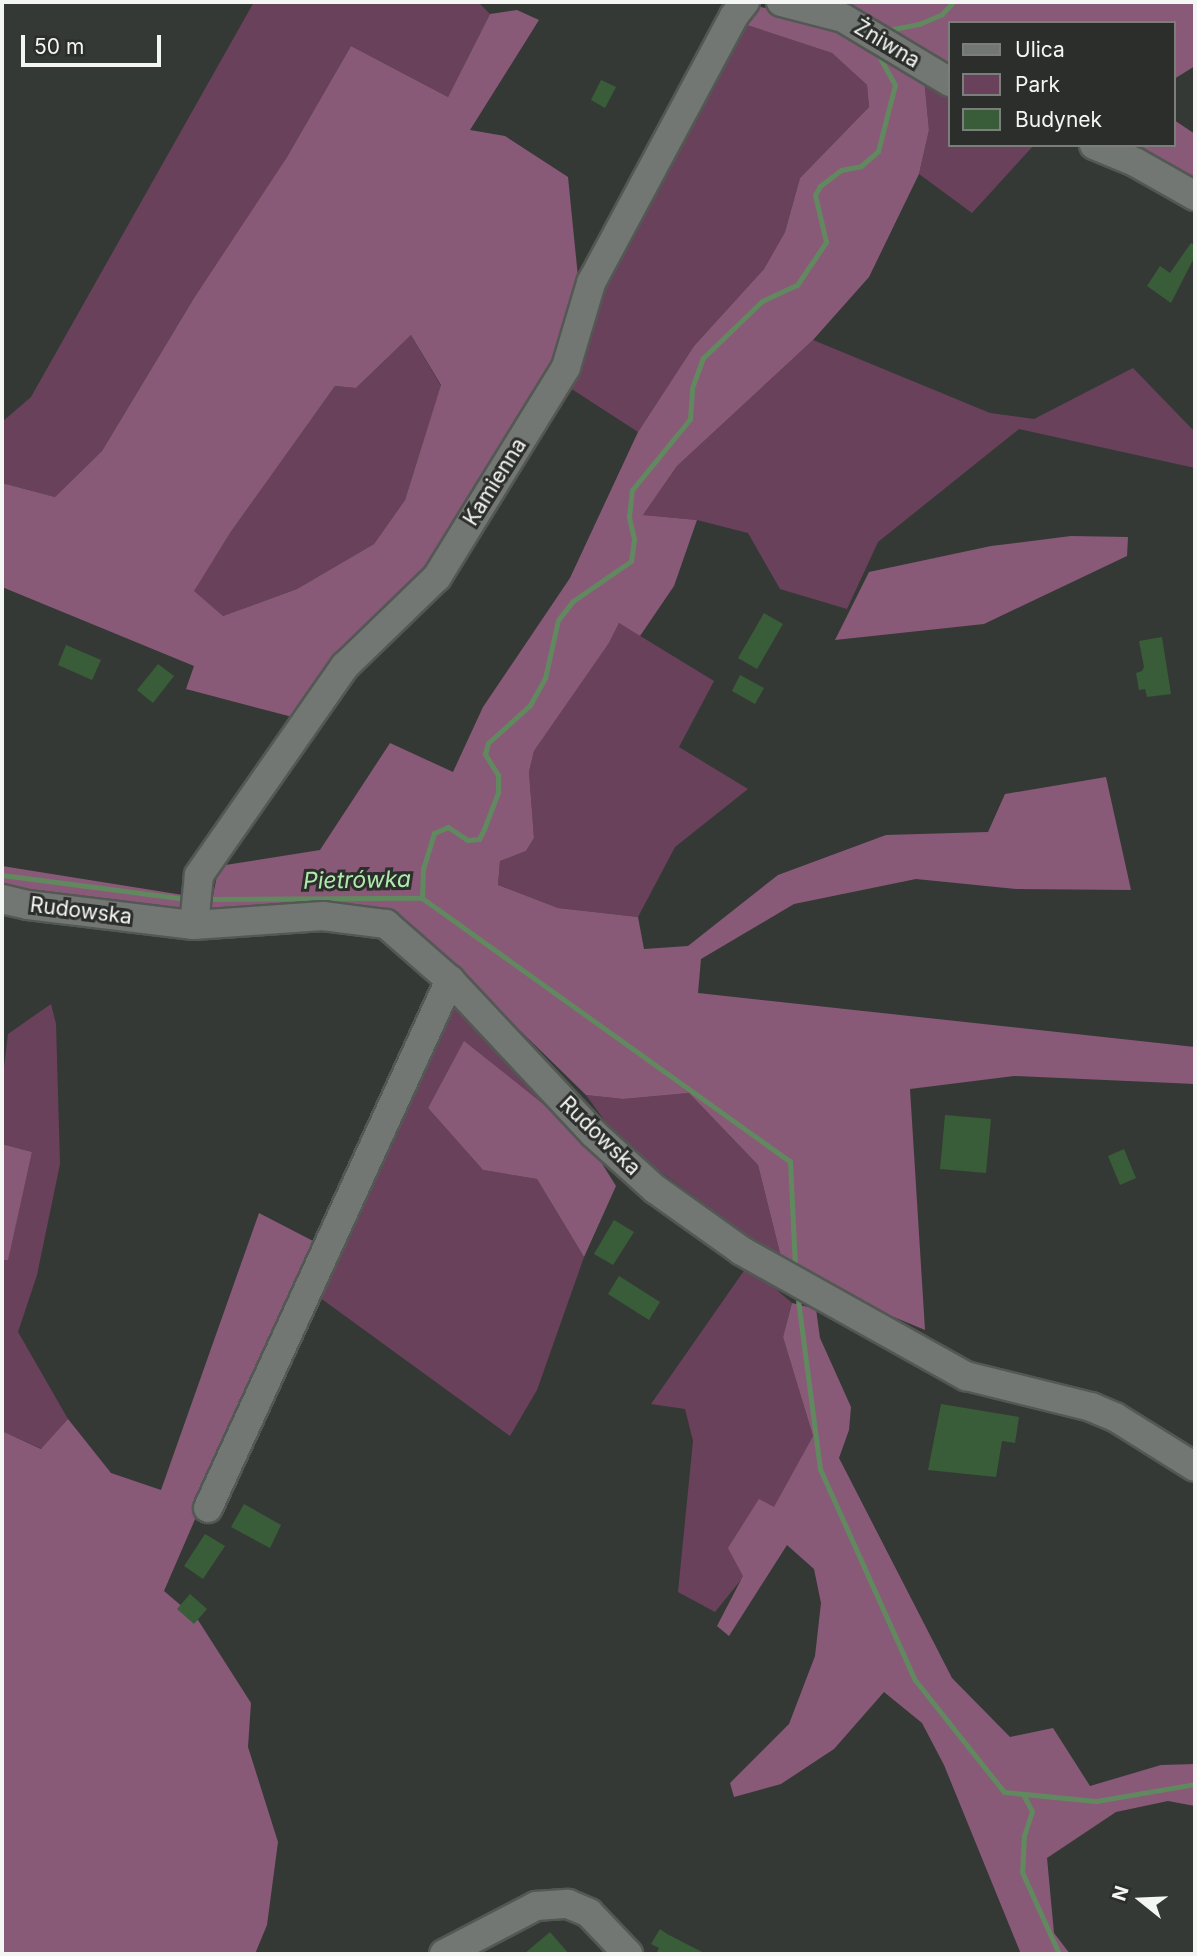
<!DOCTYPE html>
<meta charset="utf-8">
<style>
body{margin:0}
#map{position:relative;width:1197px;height:1956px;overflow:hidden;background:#353935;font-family:Inter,sans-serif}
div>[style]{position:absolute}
.green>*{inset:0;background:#6a415b}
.forest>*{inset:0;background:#885a77}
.stream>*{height:5px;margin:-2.5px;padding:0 2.5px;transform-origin:2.5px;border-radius:2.5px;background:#628860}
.building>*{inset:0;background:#395d38}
.roads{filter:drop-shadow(2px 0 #545854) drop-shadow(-2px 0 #545854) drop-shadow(0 2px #545854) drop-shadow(0 -2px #545854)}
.minor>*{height:28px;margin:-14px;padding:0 14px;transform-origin:14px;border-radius:14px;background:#737773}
span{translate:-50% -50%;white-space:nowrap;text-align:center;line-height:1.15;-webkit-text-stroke:6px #2b2e2b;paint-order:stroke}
.street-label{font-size:21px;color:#f3f6f3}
.water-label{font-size:23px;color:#b0ebad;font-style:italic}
.frame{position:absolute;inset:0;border:4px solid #f3f6f3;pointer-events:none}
.legend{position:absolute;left:948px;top:21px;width:228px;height:126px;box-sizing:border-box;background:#2b2e2b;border:2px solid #7b7e7b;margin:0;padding:9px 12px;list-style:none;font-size:21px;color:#f3f6f3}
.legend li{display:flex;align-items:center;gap:14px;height:35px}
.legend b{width:35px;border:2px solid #7b7e7b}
.north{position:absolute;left:1106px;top:1865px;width:70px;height:70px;-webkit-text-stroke:5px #2b2e2b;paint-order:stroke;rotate:288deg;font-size:19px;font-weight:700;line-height:28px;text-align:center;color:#f3f6f3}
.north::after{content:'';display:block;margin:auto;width:24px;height:32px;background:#f3f6f3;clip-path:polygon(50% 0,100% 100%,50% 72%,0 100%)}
.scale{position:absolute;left:21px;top:35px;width:140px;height:32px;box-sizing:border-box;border:4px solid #f3f6f3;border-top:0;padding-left:9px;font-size:21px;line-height:24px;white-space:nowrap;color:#f3f6f3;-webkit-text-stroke:5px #2b2e2b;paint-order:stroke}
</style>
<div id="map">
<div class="green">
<i style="clip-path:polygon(254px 2px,478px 2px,490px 14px,448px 97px,351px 46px,287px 157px,194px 298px,102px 451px,55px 497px,2px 483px,2px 422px,31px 397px)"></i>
<i style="clip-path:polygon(744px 24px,832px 53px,867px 85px,869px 107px,800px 178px,785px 232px,764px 269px,694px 346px,638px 432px,570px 388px,599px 290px)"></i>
<i style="clip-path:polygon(924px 78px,950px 90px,950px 145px,1034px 145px,972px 213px,919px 174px,929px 130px)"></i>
<i style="clip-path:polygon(411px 335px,441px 386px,405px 500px,374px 544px,297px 589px,223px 616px,193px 591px,230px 533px,335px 386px,356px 388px)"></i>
<i style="clip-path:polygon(813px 340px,990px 413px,1034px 419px,1133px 368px,1195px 432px,1195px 468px,1019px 429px,878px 542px,847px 609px,780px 589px,748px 533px,697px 520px,643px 515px,677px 466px)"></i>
<i style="clip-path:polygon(619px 623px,714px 681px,679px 747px,748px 789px,675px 847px,638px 917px,558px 908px,498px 885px,500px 861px,526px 851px,534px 838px,529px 772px,534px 751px,609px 643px)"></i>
<i style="clip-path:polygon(454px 999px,586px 1138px,464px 1042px,428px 1108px,483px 1170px,537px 1179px,584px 1257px,537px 1390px,510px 1436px,319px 1297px)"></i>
<i style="clip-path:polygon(51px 1004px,56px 1024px,60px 1164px,37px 1275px,18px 1332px,68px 1419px,42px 1449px,2px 1431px,2px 1260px,7px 1260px,32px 1152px,2px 1144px,2px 1084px,8px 1034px)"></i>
<i style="clip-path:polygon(689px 1093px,758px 1165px,782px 1261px,620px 1142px,586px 1095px,623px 1099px)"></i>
<i style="clip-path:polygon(748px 1265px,792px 1303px,783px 1337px,813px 1436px,774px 1508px,744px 1576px,715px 1612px,678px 1592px,693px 1441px,685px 1409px,651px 1404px)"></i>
</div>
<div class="forest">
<i style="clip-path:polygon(822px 2px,1195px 2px,1195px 66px,1174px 79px,1174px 23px,950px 23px,950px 67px)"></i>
<i style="clip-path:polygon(757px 6px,841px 26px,924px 78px,929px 130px,919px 174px,869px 277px,813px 340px,677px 466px,643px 515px,697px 520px,674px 586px,640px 636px,619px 623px,609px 643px,534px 751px,529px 772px,534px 838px,526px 851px,500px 861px,498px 885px,558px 908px,638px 917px,644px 949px,688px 946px,778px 875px,886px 835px,988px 832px,1005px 794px,1106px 777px,1131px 890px,1016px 889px,916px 879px,794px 904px,701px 959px,698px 993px,1195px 1047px,1195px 1084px,1014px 1076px,910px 1089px,925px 1330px,846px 1297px,782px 1261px,758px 1165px,689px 1093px,623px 1099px,586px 1095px,419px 932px,389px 914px,313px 901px,210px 910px,219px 866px,320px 850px,390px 743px,453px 772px,483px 707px,570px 578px,638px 432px,694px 346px,764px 269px,785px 232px,800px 178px,869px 107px,867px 85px,832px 53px,744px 24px)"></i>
<i style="clip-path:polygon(evenodd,517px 10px,539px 20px,470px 130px,505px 136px,568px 177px,579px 287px,556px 363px,431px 569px,300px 719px,186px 689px,194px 666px,2px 587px,2px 483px,55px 497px,102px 451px,194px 298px,287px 157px,351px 46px,448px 97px,490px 14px,517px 10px,411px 335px,441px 385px,405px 500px,374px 544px,297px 589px,223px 616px,194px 591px,230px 533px,335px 386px,356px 388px,411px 335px)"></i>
<i style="clip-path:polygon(1174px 120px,1195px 134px,1195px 183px,1133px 145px,1174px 145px)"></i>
<i style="clip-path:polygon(1071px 536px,1128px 537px,1127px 556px,984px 624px,835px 640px,869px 572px,991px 546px)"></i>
<i style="clip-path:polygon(2px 866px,183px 895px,180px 914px,2px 889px)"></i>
<i style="clip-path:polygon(464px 1041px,586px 1138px,616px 1186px,584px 1257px,537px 1179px,483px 1170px,428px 1108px)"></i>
<i style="clip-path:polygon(2px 1144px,32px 1152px,8px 1260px,2px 1260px)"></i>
<i style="clip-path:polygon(259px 1213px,315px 1242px,164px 1591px,198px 1620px,251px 1703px,248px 1747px,278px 1842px,267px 1925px,255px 1954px,2px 1954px,2px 1431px,41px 1449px,68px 1419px,111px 1473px,161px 1490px)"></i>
<i style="clip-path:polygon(792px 1303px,816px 1309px,820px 1338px,851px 1407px,849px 1430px,839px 1458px,952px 1678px,1010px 1737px,1053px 1728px,1090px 1786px,1161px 1765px,1195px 1764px,1195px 1806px,1168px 1801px,1116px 1812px,1047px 1858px,1054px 1933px,1070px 1954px,1021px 1954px,944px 1765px,922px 1723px,884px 1692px,834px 1749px,781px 1784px,734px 1797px,730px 1783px,789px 1724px,815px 1656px,821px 1603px,814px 1569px,787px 1545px,729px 1636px,717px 1626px,743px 1576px,728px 1548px,759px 1499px,774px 1507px,813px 1436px,783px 1337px)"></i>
</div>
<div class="stream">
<i style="left:888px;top:30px;width:32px;rotate:-11deg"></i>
<i style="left:919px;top:24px;width:25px;rotate:-23deg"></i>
<i style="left:942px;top:14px;width:16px;rotate:-47deg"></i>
<i style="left:2px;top:875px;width:188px;rotate:7.4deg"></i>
<i style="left:422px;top:898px;width:29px;rotate:-88deg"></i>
<i style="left:423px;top:869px;width:38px;rotate:-73deg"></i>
<i style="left:434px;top:833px;width:15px;rotate:-23deg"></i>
<i style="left:448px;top:827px;width:23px;rotate:34deg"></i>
<i style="left:467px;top:840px;width:12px;rotate:-5deg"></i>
<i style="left:479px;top:839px;width:11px;rotate:-63deg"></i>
<i style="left:484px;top:829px;width:40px;rotate:-69deg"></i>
<i style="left:498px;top:792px;width:17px;rotate:-90deg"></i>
<i style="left:498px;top:775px;width:25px;rotate:-122deg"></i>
<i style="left:485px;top:754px;width:11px;rotate:-75deg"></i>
<i style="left:488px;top:743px;width:57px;rotate:-42.1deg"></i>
<i style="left:530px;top:705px;width:31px;rotate:-61deg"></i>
<i style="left:545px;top:678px;width:59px;rotate:-77.4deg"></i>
<i style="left:558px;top:620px;width:24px;rotate:-52deg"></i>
<i style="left:573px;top:601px;width:70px;rotate:-34.6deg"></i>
<i style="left:631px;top:561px;width:22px;rotate:-82deg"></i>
<i style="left:634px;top:539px;width:23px;rotate:-103deg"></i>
<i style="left:629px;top:517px;width:27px;rotate:-84deg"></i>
<i style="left:632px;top:490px;width:92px;rotate:-50.8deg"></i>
<i style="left:690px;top:419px;width:31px;rotate:-86deg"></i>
<i style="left:692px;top:388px;width:32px;rotate:-70deg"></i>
<i style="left:703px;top:358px;width:82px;rotate:-44deg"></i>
<i style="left:762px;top:301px;width:38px;rotate:-25deg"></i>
<i style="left:797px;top:285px;width:52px;rotate:-56deg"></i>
<i style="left:826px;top:242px;width:48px;rotate:-103.2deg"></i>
<i style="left:815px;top:195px;width:10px;rotate:-61deg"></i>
<i style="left:820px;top:186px;width:26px;rotate:-37deg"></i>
<i style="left:841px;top:170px;width:20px;rotate:-11deg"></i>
<i style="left:861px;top:166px;width:23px;rotate:-41deg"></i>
<i style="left:878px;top:151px;width:68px;rotate:-75.6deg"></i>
<i style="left:895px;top:85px;width:35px;rotate:-119deg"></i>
<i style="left:422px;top:898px;width:452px;rotate:35.6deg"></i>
<i style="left:790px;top:1161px;width:108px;rotate:87.3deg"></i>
<i style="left:205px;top:899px;width:217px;rotate:-0.3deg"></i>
<i style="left:797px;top:1292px;width:178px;rotate:82.6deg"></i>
<i style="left:820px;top:1469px;width:231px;rotate:65.8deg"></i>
<i style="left:915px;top:1680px;width:143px;rotate:51.5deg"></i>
<i style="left:1004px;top:1792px;width:92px;rotate:5.6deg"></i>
<i style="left:1096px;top:1801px;width:100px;rotate:-9.7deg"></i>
<i style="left:1024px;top:1796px;width:17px;rotate:62deg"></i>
<i style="left:1032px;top:1811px;width:26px;rotate:108deg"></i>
<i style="left:1024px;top:1836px;width:36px;rotate:93deg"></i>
<i style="left:1022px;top:1872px;width:90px;rotate:65.7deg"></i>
</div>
<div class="building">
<i style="clip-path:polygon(601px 80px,616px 87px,605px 108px,591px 100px)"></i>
<i style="clip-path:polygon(1191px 243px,1195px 246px,1195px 256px,1171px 303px,1147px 286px,1160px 266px,1170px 273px)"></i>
<i style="clip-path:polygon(764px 613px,783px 624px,757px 669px,738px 658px)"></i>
<i style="clip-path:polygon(1162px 637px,1171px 694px,1147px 697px,1145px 689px,1139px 690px,1136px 673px,1142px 671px,1144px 667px,1139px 641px)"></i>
<i style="clip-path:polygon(66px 645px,101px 660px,92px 680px,58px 665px)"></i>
<i style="clip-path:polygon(158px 664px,174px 676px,153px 703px,137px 690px)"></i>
<i style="clip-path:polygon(740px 675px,764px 688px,755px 704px,732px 691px)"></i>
<i style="clip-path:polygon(945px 1115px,991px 1119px,986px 1173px,940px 1169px)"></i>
<i style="clip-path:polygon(1124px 1149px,1136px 1178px,1120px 1185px,1108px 1156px)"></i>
<i style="clip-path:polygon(614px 1220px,634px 1232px,613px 1265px,594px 1254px)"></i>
<i style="clip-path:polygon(619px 1276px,660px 1302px,649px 1320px,608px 1294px)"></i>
<i style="clip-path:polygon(941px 1404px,1019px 1417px,1015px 1443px,1002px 1441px,996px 1477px,928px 1470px)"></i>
<i style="clip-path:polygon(244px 1504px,281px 1525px,270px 1548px,231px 1527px)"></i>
<i style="clip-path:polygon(205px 1534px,225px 1546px,203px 1579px,184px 1566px)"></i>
<i style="clip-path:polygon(190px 1594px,207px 1609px,194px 1624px,177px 1609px)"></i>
<i style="clip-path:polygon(660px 1929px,667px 1934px,706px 1954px,656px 1954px,659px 1948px,651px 1944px)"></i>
<i style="clip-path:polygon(550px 1932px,569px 1954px,524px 1954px)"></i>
</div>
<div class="roads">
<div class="minor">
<i style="left:781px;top:2px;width:64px;rotate:14.5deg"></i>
<i style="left:843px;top:18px;width:125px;rotate:30.9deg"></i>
<i style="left:1094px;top:145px;width:44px;rotate:22.5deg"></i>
<i style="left:1135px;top:162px;width:69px;rotate:29.5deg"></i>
<i style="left:2px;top:899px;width:27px;rotate:13deg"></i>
<i style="left:28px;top:905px;width:167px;rotate:6.9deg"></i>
<i style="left:194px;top:925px;width:129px;rotate:-4deg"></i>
<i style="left:323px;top:916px;width:64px;rotate:7.2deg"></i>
<i style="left:386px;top:924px;width:85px;rotate:41.2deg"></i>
<i style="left:450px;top:980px;width:209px;rotate:46.9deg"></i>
<i style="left:593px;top:1133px;width:84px;rotate:42.1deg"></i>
<i style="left:655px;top:1189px;width:107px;rotate:35.5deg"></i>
<i style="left:742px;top:1251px;width:257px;rotate:29.2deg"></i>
<i style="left:966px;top:1376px;width:129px;rotate:13.9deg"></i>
<i style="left:1091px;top:1407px;width:26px;rotate:23deg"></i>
<i style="left:1115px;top:1417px;width:94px;rotate:32deg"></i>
<i style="left:194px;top:925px;width:50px;rotate:-84.3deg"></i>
<i style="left:199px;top:875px;width:255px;rotate:-55.1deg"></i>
<i style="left:345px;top:666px;width:128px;rotate:-44.1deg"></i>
<i style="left:437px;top:577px;width:246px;rotate:-58.4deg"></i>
<i style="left:566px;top:367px;width:88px;rotate:-73.4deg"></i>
<i style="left:591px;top:283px;width:303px;rotate:-61.8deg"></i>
<i style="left:734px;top:16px;width:18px;rotate:-52deg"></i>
<i style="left:208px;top:1508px;width:581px;rotate:-65.38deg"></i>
<i style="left:444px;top:1954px;width:104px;rotate:-27.6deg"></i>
<i style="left:536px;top:1906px;width:32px;rotate:-4deg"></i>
<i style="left:568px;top:1904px;width:23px;rotate:23deg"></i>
<i style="left:589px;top:1913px;width:57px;rotate:46.4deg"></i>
</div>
</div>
<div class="street-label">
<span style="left:887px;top:44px;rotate:31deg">Żniwna</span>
<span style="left:495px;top:482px;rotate:-58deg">Kamienna</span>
<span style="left:81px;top:911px;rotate:7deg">Rudowska</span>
<span style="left:600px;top:1136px;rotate:44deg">Rudowska</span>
</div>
<div class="water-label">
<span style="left:357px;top:880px;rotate:-1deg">Pietrówka</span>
</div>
<div class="frame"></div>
<ul class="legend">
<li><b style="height:9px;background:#737773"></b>Ulica</li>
<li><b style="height:19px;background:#6a415b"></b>Park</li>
<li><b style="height:19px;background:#395d38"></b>Budynek</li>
</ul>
<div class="north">N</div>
<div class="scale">50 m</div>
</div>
